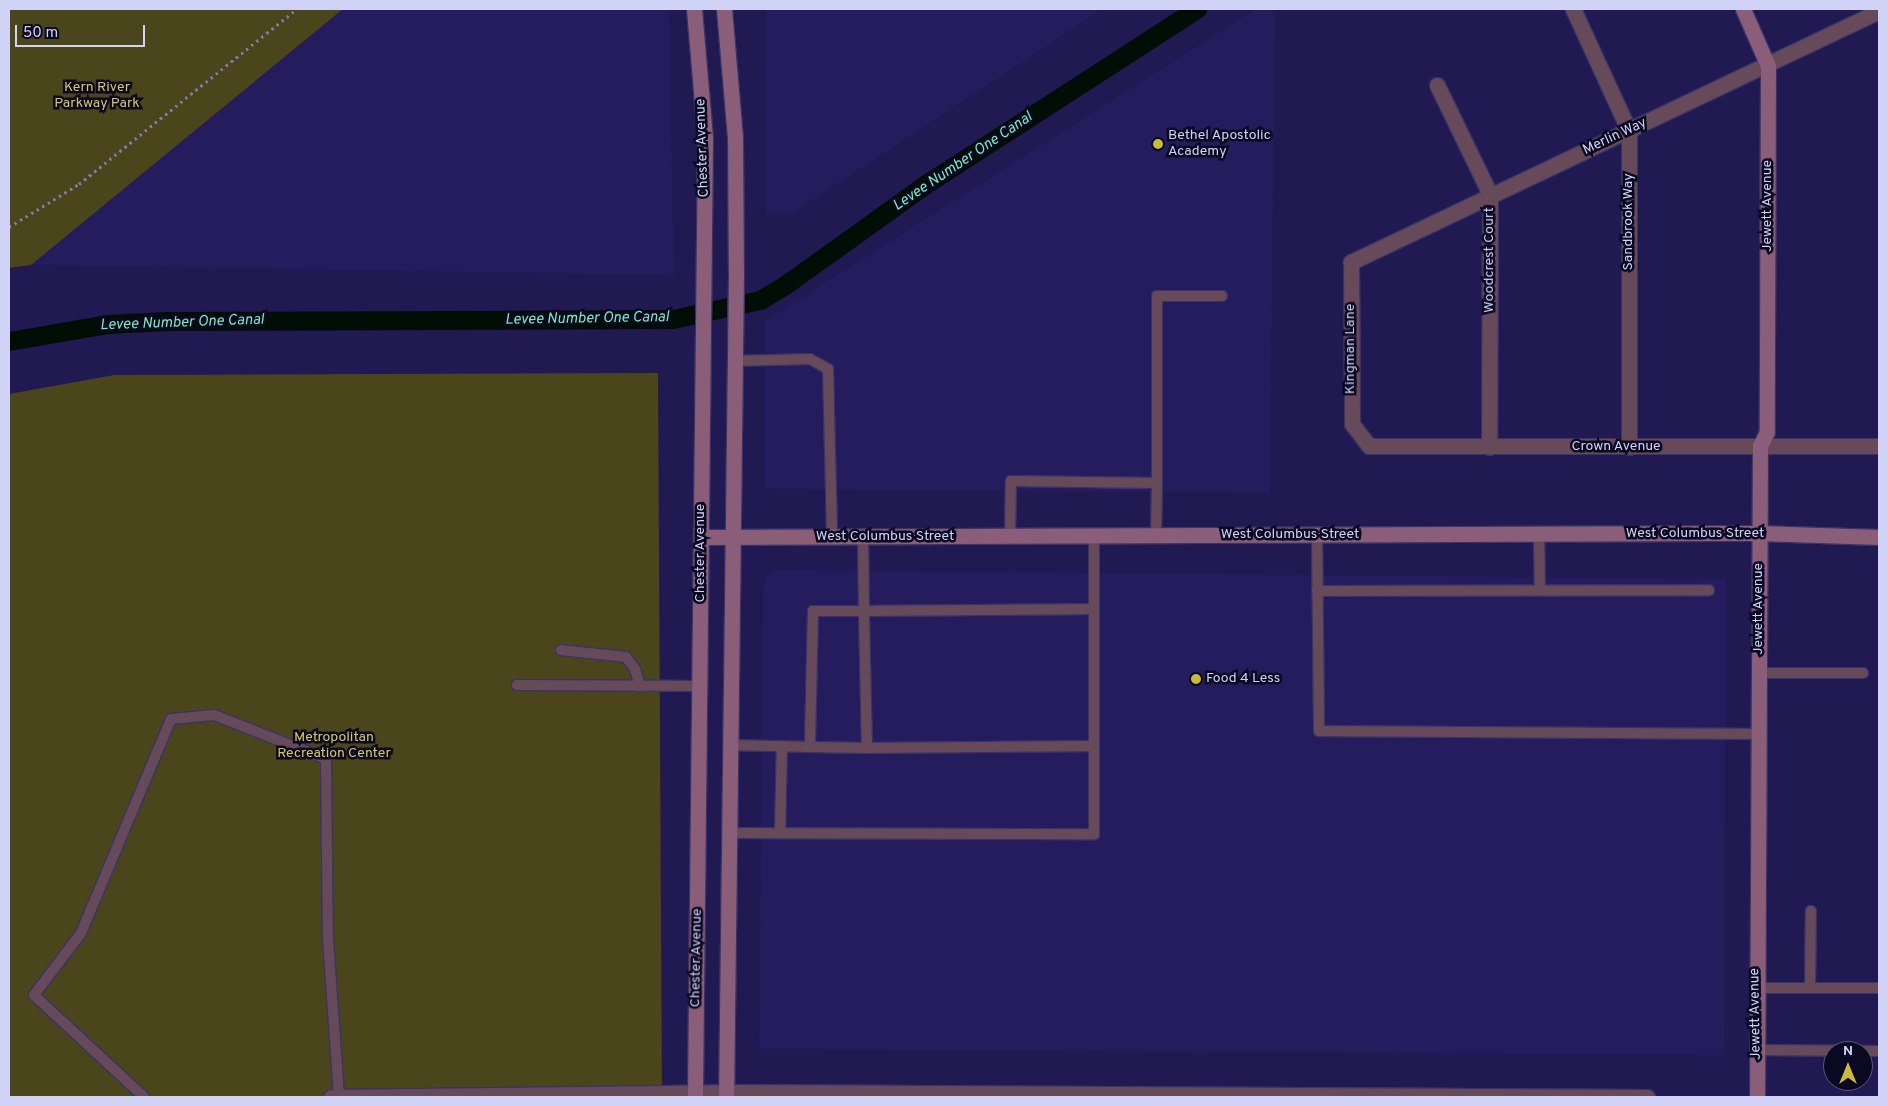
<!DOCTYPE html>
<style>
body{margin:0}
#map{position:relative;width:1888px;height:1106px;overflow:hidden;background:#201952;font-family:Overpass,sans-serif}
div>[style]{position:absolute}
.built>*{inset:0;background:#251c5d}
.green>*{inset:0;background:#4a451a}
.canal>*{height:19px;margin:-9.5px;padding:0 9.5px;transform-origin:9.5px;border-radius:9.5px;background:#000e06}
.path>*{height:3px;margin-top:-1.5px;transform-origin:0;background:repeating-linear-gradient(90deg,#7e7caa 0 2.5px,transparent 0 6.5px)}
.roads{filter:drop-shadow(1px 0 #393369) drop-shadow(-1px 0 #393369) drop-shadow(0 1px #393369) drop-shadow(0 -1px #393369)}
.lane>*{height:10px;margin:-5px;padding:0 5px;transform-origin:5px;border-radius:5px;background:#664a5a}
.street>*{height:15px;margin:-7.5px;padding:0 7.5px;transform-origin:7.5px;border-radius:7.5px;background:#664a5a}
.secondary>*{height:15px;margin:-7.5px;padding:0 7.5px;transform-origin:7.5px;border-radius:7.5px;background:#8a5e79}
.dots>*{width:14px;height:14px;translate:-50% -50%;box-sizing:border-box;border:2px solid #0b0922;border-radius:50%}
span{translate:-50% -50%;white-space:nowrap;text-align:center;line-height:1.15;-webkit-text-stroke:5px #0b0922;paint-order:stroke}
.park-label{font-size:14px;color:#d5c962}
.poi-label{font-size:14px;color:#d0d2f6}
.left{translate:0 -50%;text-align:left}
.street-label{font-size:14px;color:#d0d2f6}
.water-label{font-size:15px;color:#7cebb9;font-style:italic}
.frame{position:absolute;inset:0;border:10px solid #d0d2f6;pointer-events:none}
.north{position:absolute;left:1823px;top:1041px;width:50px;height:50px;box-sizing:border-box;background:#0b0922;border:1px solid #5a5977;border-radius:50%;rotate:0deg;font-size:14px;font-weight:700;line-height:20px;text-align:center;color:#d0d2f6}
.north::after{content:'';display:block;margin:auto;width:18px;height:22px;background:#c9bb3a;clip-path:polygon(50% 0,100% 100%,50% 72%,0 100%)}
.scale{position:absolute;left:15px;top:25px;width:130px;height:22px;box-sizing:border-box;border:2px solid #d0d2f6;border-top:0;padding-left:6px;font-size:15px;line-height:18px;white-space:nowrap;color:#d0d2f6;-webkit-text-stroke:4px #0b0922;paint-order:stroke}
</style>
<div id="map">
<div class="built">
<i style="clip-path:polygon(343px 9px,669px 9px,674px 275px,31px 265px)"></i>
<i style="clip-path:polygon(766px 9px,1100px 9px,1101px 10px,793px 213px,766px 213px)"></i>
<i style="clip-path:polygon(1256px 9px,1275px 9px,1270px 493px,765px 489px,765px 321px)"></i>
<i style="clip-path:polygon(776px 570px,1726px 579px,1724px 1055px,759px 1049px,763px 586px,767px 576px)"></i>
</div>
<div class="green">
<i style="clip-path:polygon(9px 9px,343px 9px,31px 265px,9px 268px)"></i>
<i style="clip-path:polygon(658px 373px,662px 1097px,9px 1097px,9px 394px,114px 375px)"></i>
</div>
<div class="canal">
<i style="left:9px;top:341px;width:99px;rotate:-9.8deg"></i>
<i style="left:107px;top:324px;width:61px;rotate:-2.8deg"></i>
<i style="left:168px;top:321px;width:505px;rotate:-0.23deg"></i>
<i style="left:673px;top:319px;width:89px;rotate:-12.3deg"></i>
<i style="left:760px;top:300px;width:29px;rotate:-31deg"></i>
<i style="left:785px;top:285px;width:173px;rotate:-35.6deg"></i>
<i style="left:926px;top:184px;width:323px;rotate:-32.9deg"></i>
</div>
<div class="path">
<i style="left:9px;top:227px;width:82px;rotate:-31.6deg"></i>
<i style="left:79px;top:184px;width:280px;rotate:-38.8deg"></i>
</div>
<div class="roads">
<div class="lane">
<i style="left:733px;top:361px;width:77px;rotate:-1.5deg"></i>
<i style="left:810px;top:359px;width:21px;rotate:29deg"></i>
<i style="left:828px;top:369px;width:168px;rotate:88.6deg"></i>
<i style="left:1157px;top:483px;width:187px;rotate:-90deg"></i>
<i style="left:1157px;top:296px;width:65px"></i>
<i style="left:1539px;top:534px;width:56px;rotate:89deg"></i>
<i style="left:1317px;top:535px;width:196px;rotate:89.4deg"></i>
<i style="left:1319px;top:731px;width:439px;rotate:0.4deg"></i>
<i style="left:1010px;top:536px;width:55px;rotate:-89deg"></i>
<i style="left:1011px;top:481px;width:146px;rotate:0.8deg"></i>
<i style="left:1157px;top:483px;width:53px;rotate:91.1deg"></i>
<i style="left:863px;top:537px;width:74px;rotate:89.2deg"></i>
<i style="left:864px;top:611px;width:51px;rotate:180deg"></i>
<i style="left:813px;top:611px;width:136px;rotate:91.3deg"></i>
<i style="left:810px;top:747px;width:57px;rotate:1deg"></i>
<i style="left:867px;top:748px;width:137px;rotate:-91.3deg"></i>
<i style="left:864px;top:611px;width:230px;rotate:-0.5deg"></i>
<i style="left:1317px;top:591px;width:392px;rotate:-0.1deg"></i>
<i style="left:561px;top:650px;width:65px;rotate:6.1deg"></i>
<i style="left:626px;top:657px;width:15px;rotate:53deg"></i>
<i style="left:635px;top:669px;width:18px;rotate:74deg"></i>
<i style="left:1759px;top:673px;width:104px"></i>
<i style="left:517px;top:685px;width:183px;rotate:0.3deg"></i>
<i style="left:731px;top:745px;width:79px;rotate:1.5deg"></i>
<i style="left:867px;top:748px;width:227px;rotate:-0.5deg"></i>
<i style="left:730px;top:833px;width:364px;rotate:0.2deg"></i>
<i style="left:1094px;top:834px;width:298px;rotate:-90deg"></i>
<i style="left:780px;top:833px;width:87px;rotate:-88.7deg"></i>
<i style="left:1755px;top:988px;width:124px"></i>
<i style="left:1810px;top:988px;width:77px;rotate:-89.3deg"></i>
<i style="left:1757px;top:1050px;width:122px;rotate:0.5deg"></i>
<i style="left:144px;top:1097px;width:150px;rotate:-137.2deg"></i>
<i style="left:34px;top:995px;width:78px;rotate:-52.8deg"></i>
<i style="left:81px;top:933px;width:232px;rotate:-67.2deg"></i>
<i style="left:171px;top:719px;width:43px;rotate:-5.3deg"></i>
<i style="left:214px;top:715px;width:120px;rotate:21.4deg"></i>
<i style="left:326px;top:759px;width:180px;rotate:89.4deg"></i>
<i style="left:328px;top:939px;width:157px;rotate:86deg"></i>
</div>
<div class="street">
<i style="left:1573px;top:9px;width:134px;rotate:65.3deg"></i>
<i style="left:1629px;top:131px;width:316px;rotate:90deg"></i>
<i style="left:1879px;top:11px;width:585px;rotate:154.57deg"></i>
<i style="left:1351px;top:262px;width:162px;rotate:89.6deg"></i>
<i style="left:1352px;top:424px;width:28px;rotate:52deg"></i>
<i style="left:1369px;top:446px;width:510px"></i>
<i style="left:1437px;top:85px;width:121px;rotate:64.1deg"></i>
<i style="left:1490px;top:194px;width:253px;rotate:90.2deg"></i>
<i style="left:331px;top:1097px;width:395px;rotate:-0.7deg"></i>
<i style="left:726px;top:1092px;width:921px;rotate:0.31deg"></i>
</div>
<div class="secondary">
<i style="left:694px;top:9px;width:129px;rotate:85.1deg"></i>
<i style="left:705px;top:138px;width:959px;rotate:90.6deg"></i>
<i style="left:724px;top:9px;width:128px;rotate:85.1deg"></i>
<i style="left:735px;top:137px;width:135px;rotate:89.6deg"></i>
<i style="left:736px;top:272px;width:825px;rotate:90.69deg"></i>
<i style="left:1743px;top:9px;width:62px;rotate:66.3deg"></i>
<i style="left:1768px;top:66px;width:366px;rotate:90.2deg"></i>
<i style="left:1767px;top:432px;width:16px;rotate:117deg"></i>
<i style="left:1760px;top:446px;width:651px;rotate:90.26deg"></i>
<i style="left:701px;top:537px;width:1058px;rotate:-0.22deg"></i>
<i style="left:1759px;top:533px;width:120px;rotate:1.9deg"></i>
</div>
</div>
<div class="dots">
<i style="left:1158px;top:144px;background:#c9bb3a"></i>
<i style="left:1196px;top:679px;background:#c9bb3a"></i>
</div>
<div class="park-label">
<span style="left:97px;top:96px">Kern River<br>Parkway Park</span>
<span style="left:334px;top:746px">Metropolitan<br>Recreation Center</span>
</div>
<div class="poi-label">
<span class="left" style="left:1168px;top:144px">Bethel Apostolic<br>Academy</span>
<span class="left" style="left:1206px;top:679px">Food 4 Less</span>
</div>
<div class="street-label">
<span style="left:1615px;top:137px;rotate:-25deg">Merlin Way</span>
<span style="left:703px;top:148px;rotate:-92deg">Chester Avenue</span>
<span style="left:1768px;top:206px;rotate:-90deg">Jewett Avenue</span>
<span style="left:1629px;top:222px;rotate:-90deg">Sandbrook Way</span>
<span style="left:1490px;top:260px;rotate:-90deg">Woodcrest Court</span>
<span style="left:1351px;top:349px;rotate:-90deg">Kingman Lane</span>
<span style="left:1616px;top:447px">Crown Avenue</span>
<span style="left:1695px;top:534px">West Columbus Street</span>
<span style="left:1290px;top:535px">West Columbus Street</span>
<span style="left:885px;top:537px">West Columbus Street</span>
<span style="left:701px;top:553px;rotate:-90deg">Chester Avenue</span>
<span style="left:1759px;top:609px;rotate:-90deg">Jewett Avenue</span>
<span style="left:697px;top:958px;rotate:-89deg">Chester Avenue</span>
<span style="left:1756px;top:1014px;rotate:-91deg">Jewett Avenue</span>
</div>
<div class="water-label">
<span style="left:963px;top:162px;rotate:-34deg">Levee Number One Canal</span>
<span style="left:587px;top:319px;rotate:-1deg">Levee Number One Canal</span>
<span style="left:182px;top:323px;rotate:-2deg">Levee Number One Canal</span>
</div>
<div class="frame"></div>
<div class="north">N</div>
<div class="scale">50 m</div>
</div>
